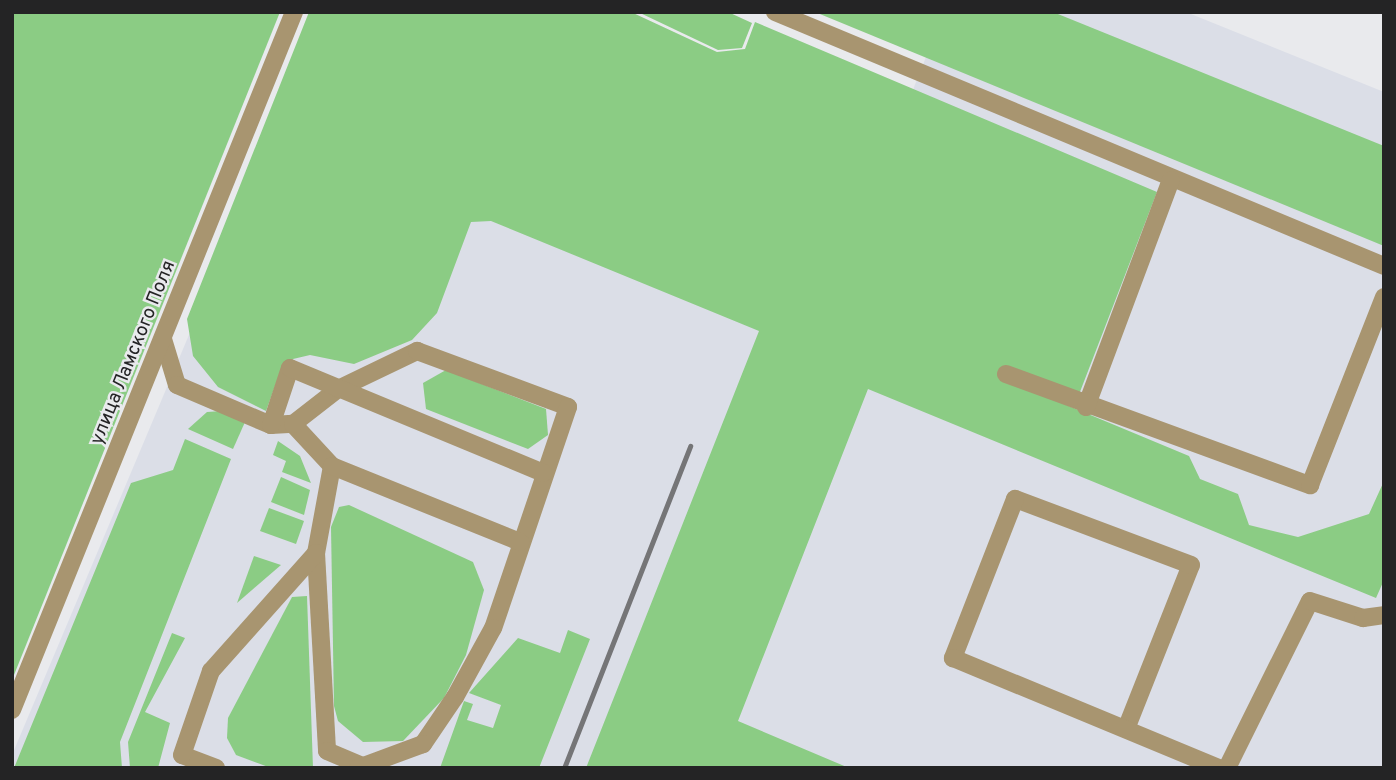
<!DOCTYPE html>
<meta charset="utf-8">
<style>
body{margin:0}
#map{position:relative;width:1396px;height:780px;overflow:hidden;background:#e9eaed;font-family:Overpass,sans-serif}
div>[style]{position:absolute}
.built>*{inset:0;background:#dbdee7}
.green>*{inset:0;background:#8bcc84}
.minor>*{height:18px;margin:-9px;padding:0 9px;transform-origin:9px;border-radius:9px;background:#a89570}
.rail>*{height:5px;margin:-2.5px;padding:0 2.5px;transform-origin:2.5px;border-radius:2.5px;background:#757577}
span{translate:-50% -50%;white-space:nowrap;text-align:center;line-height:1.15;-webkit-text-stroke:5px #e9eaed;paint-order:stroke}
.street-label{font-size:19px;color:#242425}
.frame{position:absolute;inset:0;border:14px solid #242425;pointer-events:none}
</style>
<div id="map">
<div class="built">
<i style="clip-path:polygon(325px 12px,881px 125px,634px 768px,12px 768px,12px 755px)"></i>
<i style="clip-path:polygon(944px 12px,1186px 12px,1384px 92px,1384px 768px,642px 768px)"></i>
</div>
<div class="green">
<i style="clip-path:polygon(12px 12px,280px 12px,12px 680px)"></i>
<i style="clip-path:polygon(309px 12px,631px 12px,717px 52px,745px 49px,755px 22px,1157px 192px,1078px 397px,999px 377px,1189px 456px,1200px 479px,1238px 494px,1249px 525px,1298px 537px,1369px 514px,1384px 481px,1384px 580px,1376px 598px,868px 389px,738px 721px,849px 768px,586px 768px,759px 331px,491px 221px,471px 222px,437px 313px,412px 340px,354px 364px,310px 355px,293px 359px,279px 375px,266px 411px,218px 387px,193px 356px,187px 319px)"></i>
<i style="clip-path:polygon(638px 12px,728px 12px,752px 23px,742px 48px,718px 50px)"></i>
<i style="clip-path:polygon(815px 12px,1053px 12px,1384px 146px,1384px 246px)"></i>
<i style="clip-path:polygon(446px 370px,546px 409px,548px 435px,528px 449px,426px 409px,423px 383px)"></i>
<i style="clip-path:polygon(222px 411px,245px 422px,233px 449px,188px 429px,207px 412px)"></i>
<i style="clip-path:polygon(185px 439px,231px 459px,120px 742px,122px 768px,14px 768px,131px 483px,173px 470px)"></i>
<i style="clip-path:polygon(278px 441px,300px 456px,311px 483px,282px 472px,286px 461px,273px 455px)"></i>
<i style="clip-path:polygon(281px 477px,310px 490px,304px 515px,271px 502px)"></i>
<i style="clip-path:polygon(349px 505px,473px 562px,484px 590px,466px 655px,444px 698px,403px 741px,363px 742px,338px 721px,334px 706px,331px 527px,339px 507px)"></i>
<i style="clip-path:polygon(269px 508px,304px 521px,296px 544px,260px 531px)"></i>
<i style="clip-path:polygon(254px 556px,281px 565px,237px 603px)"></i>
<i style="clip-path:polygon(307px 596px,313px 768px,271px 768px,236px 755px,227px 738px,228px 718px,292px 597px)"></i>
<i style="clip-path:polygon(568px 630px,590px 639px,539px 768px,440px 768px,464px 701px,473px 704px,467px 720px,493px 728px,501px 705px,469px 693px,518px 638px,560px 653px)"></i>
<i style="clip-path:polygon(172px 633px,185px 638px,145px 712px,170px 723px,158px 768px,130px 768px,128px 742px)"></i>
</div>
<div class="minor">
<i style="left:775px;top:12px;width:660px;rotate:22.64deg"></i>
<i style="left:163px;top:339px;width:48px;rotate:73.1deg"></i>
<i style="left:177px;top:385px;width:102px;rotate:23.1deg"></i>
<i style="left:271px;top:425px;width:22px;rotate:-3deg"></i>
<i style="left:293px;top:424px;width:57px;rotate:47.1deg"></i>
<i style="left:332px;top:466px;width:88px;rotate:100.4deg"></i>
<i style="left:316px;top:553px;width:198px;rotate:86.8deg"></i>
<i style="left:327px;top:751px;width:43px;rotate:23deg"></i>
<i style="left:1006px;top:374px;width:324px;rotate:20.1deg"></i>
<i style="left:1310px;top:485px;width:202px;rotate:-68.5deg"></i>
<i style="left:1086px;top:407px;width:242px;rotate:-69.5deg"></i>
<i style="left:293px;top:424px;width:57px;rotate:-37.9deg"></i>
<i style="left:338px;top:389px;width:88px;rotate:-25.7deg"></i>
<i style="left:417px;top:351px;width:161px;rotate:20.3deg"></i>
<i style="left:568px;top:407px;width:233px;rotate:108.7deg"></i>
<i style="left:493px;top:628px;width:79px;rotate:118.8deg"></i>
<i style="left:455px;top:697px;width:57px;rotate:124.2deg"></i>
<i style="left:423px;top:744px;width:69px;rotate:159.7deg"></i>
<i style="left:271px;top:425px;width:60px;rotate:-71.6deg"></i>
<i style="left:290px;top:368px;width:274px;rotate:22.5deg"></i>
<i style="left:332px;top:466px;width:203px;rotate:22deg"></i>
<i style="left:12px;top:710px;width:753px;rotate:-68deg"></i>
<i style="left:1126px;top:729px;width:176px;rotate:-68.4deg"></i>
<i style="left:1191px;top:565px;width:188px;rotate:-159.4deg"></i>
<i style="left:1015px;top:499px;width:171px;rotate:111.3deg"></i>
<i style="left:953px;top:658px;width:287px;rotate:22.5deg"></i>
<i style="left:216px;top:768px;width:36px;rotate:-159deg"></i>
<i style="left:182px;top:755px;width:89px;rotate:-71deg"></i>
<i style="left:211px;top:671px;width:158px;rotate:-48.3deg"></i>
<i style="left:1227px;top:768px;width:186px;rotate:-63.6deg"></i>
<i style="left:1310px;top:601px;width:56px;rotate:17.8deg"></i>
<i style="left:1363px;top:618px;width:21px;rotate:-8deg"></i>
</div>
<div class="rail">
<i style="left:564px;top:768px;width:346px;rotate:-68.6deg"></i>
</div>
<div class="street-label">
<span style="left:134px;top:353px;rotate:-68deg">улица Ламского Поля</span>
</div>
<div class="frame"></div>
</div>
